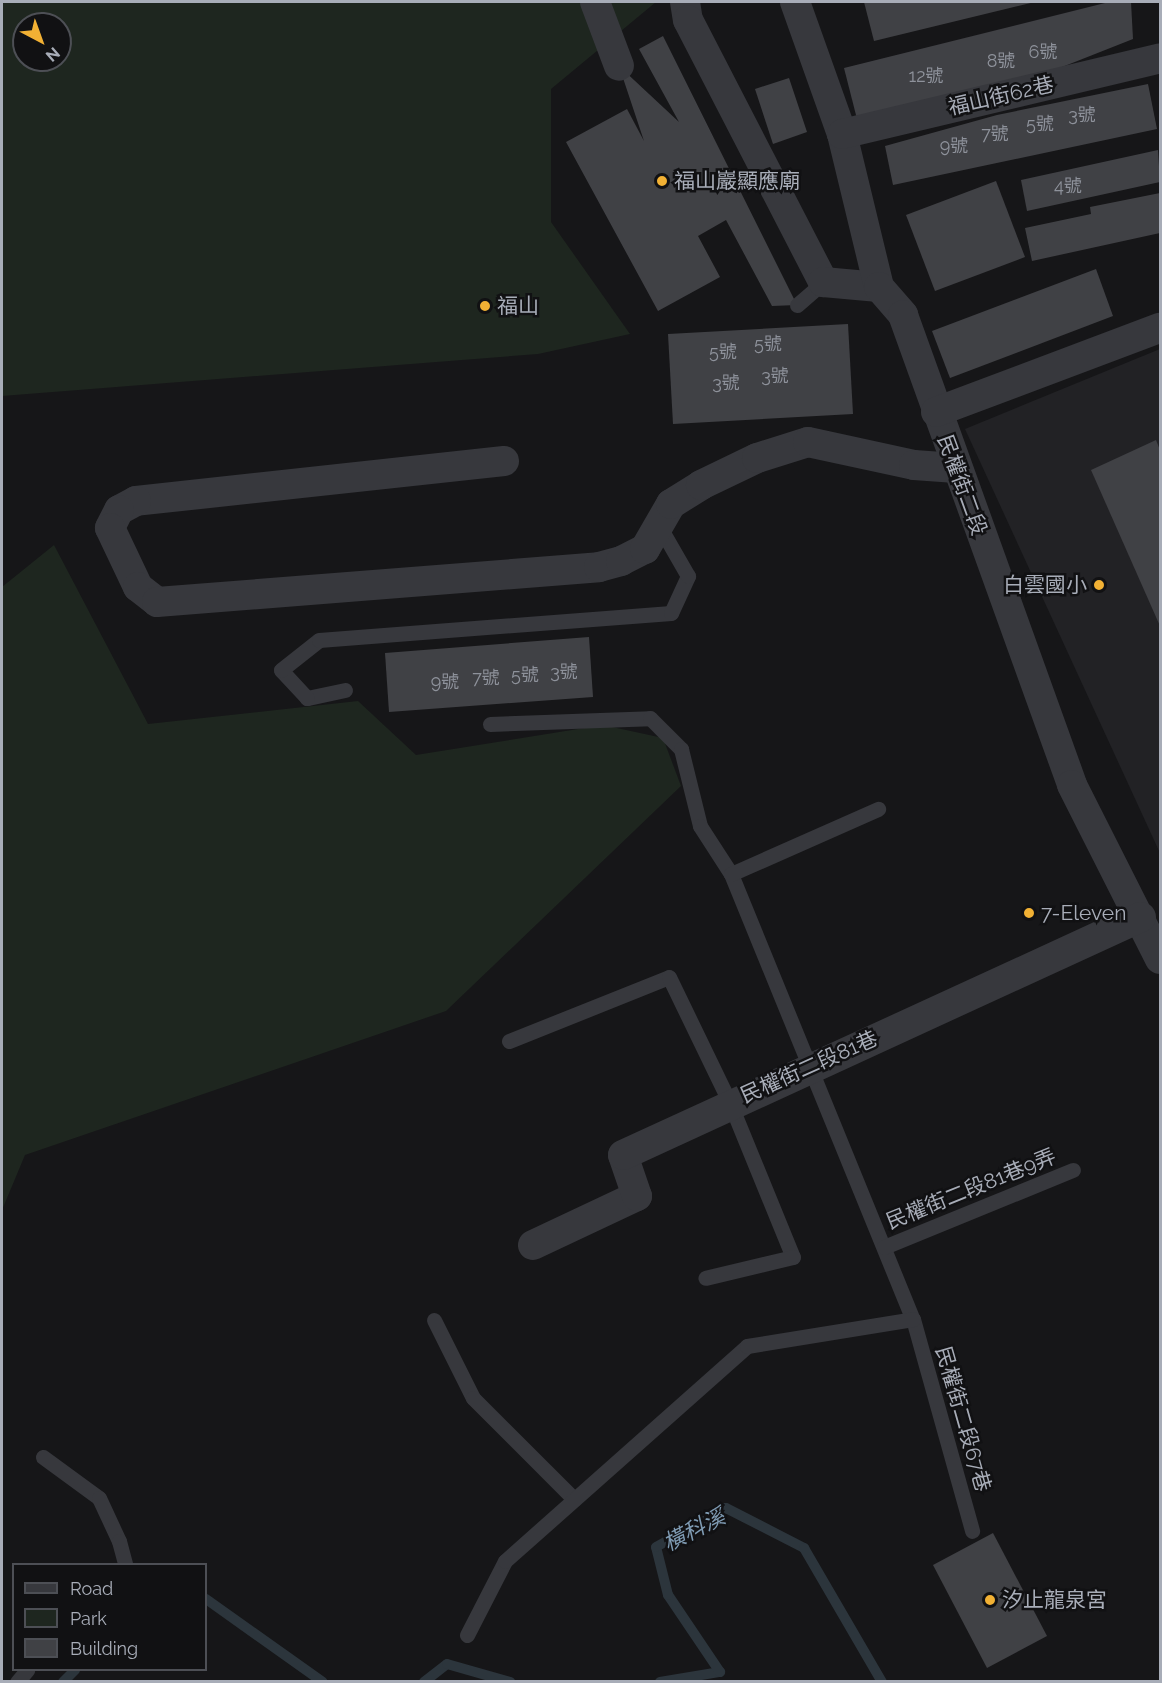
<!DOCTYPE html>
<meta charset="utf-8">
<style>
body{margin:0}
#map{position:relative;width:1162px;height:1683px;overflow:hidden;background:#161618;font-family:Raleway,"Noto Sans TC",sans-serif}
div>[style]{position:absolute}
.built>*{inset:0;background:#222225}
.green>*{inset:0;background:#1e261f}
.stream>*{height:10px;margin:-5px;padding:0 5px;transform-origin:5px;border-radius:5px;background:#2c353c}
.building>*{inset:0;background:#404145}
.lane>*{height:15px;margin:-7.5px;padding:0 7.5px;transform-origin:7.5px;border-radius:7.5px;background:#37383d}
.street>*{height:30px;margin:-15px;padding:0 15px;transform-origin:15px;border-radius:15px;background:#37383d}
.dots>*{width:16px;height:16px;translate:-50% -50%;box-sizing:border-box;border:3px solid #111113;border-radius:50%}
span{translate:-50% -50%;white-space:nowrap;text-align:center;line-height:1.15;-webkit-text-stroke:5px #111113;paint-order:stroke}
.number-label{font-size:18px;color:#8e929b}
.number-label span{-webkit-text-stroke-width:0}
.street-label{font-size:21px;color:#a8adb8}
.poi-label{font-size:21px;color:#a8adb8}
.left{translate:0 -50%;text-align:left}
.right{translate:-100% -50%;text-align:right}
.water-label{font-size:22px;color:#7f9bb3;font-style:italic}
.frame{position:absolute;inset:0;border:3px solid #a8adb8;pointer-events:none}
.legend{position:absolute;left:12px;top:1563px;width:195px;height:108px;box-sizing:border-box;background:#111113;border:2px solid #4d4f55;margin:0;padding:8px 10px;list-style:none;font-size:18px;color:#a8adb8}
.legend li{display:flex;align-items:center;gap:12px;height:30px}
.legend b{width:30px;border:2px solid #4d4f55}
.north{position:absolute;left:12px;top:12px;width:60px;height:60px;box-sizing:border-box;background:#111113;border:2px solid #4d4f55;border-radius:50%;rotate:139deg;font-size:16px;font-weight:700;line-height:24px;text-align:center;color:#a8adb8}
.north::after{content:'';display:block;margin:auto;width:21px;height:27px;background:#f2b134;clip-path:polygon(50% 0,100% 100%,50% 72%,0 100%)}
</style>
<div id="map">
<div class="built">
<i style="clip-path:polygon(1160px 349px,1160px 853px,965px 429px)"></i>
</div>
<div class="green">
<i style="clip-path:polygon(evenodd,2px 2px,656px 2px,551px 89px,551px 222px,630px 334px,538px 354px,2px 396px,2px 2px,24px 24px,60px 24px,60px 60px,24px 60px,24px 24px)"></i>
<i style="clip-path:polygon(54px 545px,148px 724px,358px 701px,416px 755px,603px 725px,663px 738px,681px 786px,446px 1011px,25px 1155px,2px 1210px,2px 587px)"></i>
</div>
<div class="stream">
<i style="left:206px;top:1599px;width:143px;rotate:35.4deg"></i>
<i style="left:63px;top:1682px;width:17px;rotate:-45deg"></i>
<i style="left:424px;top:1682px;width:29px;rotate:-38deg"></i>
<i style="left:447px;top:1664px;width:66px;rotate:15.9deg"></i>
<i style="left:660px;top:1682px;width:61px;rotate:-9.5deg"></i>
<i style="left:720px;top:1672px;width:93px;rotate:-124deg"></i>
<i style="left:668px;top:1595px;width:49px;rotate:-104deg"></i>
<i style="left:656px;top:1547px;width:80px;rotate:-29.1deg"></i>
<i style="left:726px;top:1508px;width:88px;rotate:27.1deg"></i>
<i style="left:804px;top:1548px;width:155px;rotate:59.8deg"></i>
</div>
<div class="building">
<i style="clip-path:polygon(864px 2px,1035px 2px,874px 41px)"></i>
<i style="clip-path:polygon(1109px 2px,1131px 2px,1133px 39px,1052px 71px,857px 119px,844px 68px)"></i>
<i style="clip-path:polygon(663px 36px,797px 305px,772px 306px,726px 220px,698px 236px,720px 277px,658px 311px,566px 142px,627px 109px,644px 141px,619px 66px,679px 122px,639px 49px)"></i>
<i style="clip-path:polygon(789px 78px,807px 132px,773px 144px,755px 89px)"></i>
<i style="clip-path:polygon(1148px 84px,1157px 129px,893px 185px,885px 146px,997px 115px)"></i>
<i style="clip-path:polygon(1158px 150px,1160px 182px,1027px 211px,1021px 180px)"></i>
<i style="clip-path:polygon(996px 181px,1025px 257px,935px 291px,906px 215px)"></i>
<i style="clip-path:polygon(1160px 193px,1160px 233px,1032px 261px,1025px 228px,1091px 214px,1090px 207px)"></i>
<i style="clip-path:polygon(1096px 269px,1113px 316px,950px 378px,932px 331px)"></i>
<i style="clip-path:polygon(848px 324px,853px 414px,673px 424px,668px 334px)"></i>
<i style="clip-path:polygon(1156px 440px,1160px 450px,1160px 626px,1091px 470px)"></i>
<i style="clip-path:polygon(589px 637px,593px 697px,389px 712px,385px 653px)"></i>
<i style="clip-path:polygon(993px 1533px,1047px 1636px,987px 1668px,933px 1565px)"></i>
</div>
<div class="lane">
<i style="left:797px;top:305px;width:35px;rotate:-41deg"></i>
<i style="left:345px;top:690px;width:39px;rotate:168deg"></i>
<i style="left:307px;top:698px;width:38px;rotate:-133deg"></i>
<i style="left:281px;top:670px;width:48px;rotate:-38.3deg"></i>
<i style="left:319px;top:640px;width:353px;rotate:-4.4deg"></i>
<i style="left:671px;top:613px;width:41px;rotate:-65.3deg"></i>
<i style="left:688px;top:576px;width:62px;rotate:-119.9deg"></i>
<i style="left:490px;top:724px;width:160px;rotate:-2.1deg"></i>
<i style="left:650px;top:718px;width:44px;rotate:45deg"></i>
<i style="left:681px;top:749px;width:79px;rotate:76.1deg"></i>
<i style="left:700px;top:826px;width:57px;rotate:57.1deg"></i>
<i style="left:731px;top:874px;width:481px;rotate:67.8deg"></i>
<i style="left:913px;top:1319px;width:220px;rotate:74.4deg"></i>
<i style="left:731px;top:874px;width:161px;rotate:-23.9deg"></i>
<i style="left:509px;top:1041px;width:172px;rotate:-21.8deg"></i>
<i style="left:669px;top:977px;width:140px;rotate:64.2deg"></i>
<i style="left:730px;top:1103px;width:166px;rotate:67.8deg"></i>
<i style="left:793px;top:1257px;width:90px;rotate:166.6deg"></i>
<i style="left:884px;top:1247px;width:204px;rotate:-22.2deg"></i>
<i style="left:434px;top:1320px;width:87px;rotate:63.4deg"></i>
<i style="left:473px;top:1398px;width:143px;rotate:45deg"></i>
<i style="left:43px;top:1457px;width:69px;rotate:36.2deg"></i>
<i style="left:99px;top:1498px;width:47px;rotate:65.1deg"></i>
<i style="left:119px;top:1541px;width:24px;rotate:75deg"></i>
<i style="left:467px;top:1635px;width:83px;rotate:-62.8deg"></i>
<i style="left:505px;top:1561px;width:324px;rotate:-41.6deg"></i>
<i style="left:747px;top:1346px;width:168px;rotate:-9.2deg"></i>
<i style="left:17px;top:1682px;width:16px;rotate:-50deg"></i>
</div>
<div class="street">
<i style="left:595px;top:2px;width:68px;rotate:69.4deg"></i>
<i style="left:685px;top:2px;width:18px;rotate:81deg"></i>
<i style="left:688px;top:20px;width:295px;rotate:62.7deg"></i>
<i style="left:823px;top:282px;width:56px;rotate:5.1deg"></i>
<i style="left:795px;top:2px;width:140px;rotate:70.4deg"></i>
<i style="left:842px;top:134px;width:157px;rotate:76.4deg"></i>
<i style="left:879px;top:287px;width:37px;rotate:49deg"></i>
<i style="left:903px;top:315px;width:499px;rotate:70.2deg"></i>
<i style="left:1072px;top:785px;width:195px;rotate:63.2deg"></i>
<i style="left:842px;top:134px;width:327px;rotate:-13.4deg"></i>
<i style="left:936px;top:412px;width:239px;rotate:-20.6deg"></i>
<i style="left:504px;top:461px;width:370px;rotate:173.8deg"></i>
<i style="left:136px;top:501px;width:19px;rotate:152deg"></i>
<i style="left:119px;top:510px;width:20px;rotate:117deg"></i>
<i style="left:110px;top:528px;width:65px;rotate:64.6deg"></i>
<i style="left:138px;top:587px;width:24px;rotate:38deg"></i>
<i style="left:157px;top:602px;width:443px;rotate:-4.5deg"></i>
<i style="left:599px;top:567px;width:23px;rotate:-15deg"></i>
<i style="left:621px;top:561px;width:27px;rotate:-27deg"></i>
<i style="left:645px;top:549px;width:52px;rotate:-60deg"></i>
<i style="left:671px;top:504px;width:36px;rotate:-32deg"></i>
<i style="left:701px;top:485px;width:62px;rotate:-25.7deg"></i>
<i style="left:757px;top:458px;width:53px;rotate:-17.4deg"></i>
<i style="left:808px;top:442px;width:108px;rotate:12.2deg"></i>
<i style="left:914px;top:465px;width:42px;rotate:4.1deg"></i>
<i style="left:533px;top:1245px;width:115px;rotate:-25.2deg"></i>
<i style="left:637px;top:1196px;width:43px;rotate:-108.9deg"></i>
<i style="left:623px;top:1155px;width:570px;rotate:-24.68deg"></i>
</div>
<div class="dots">
<i style="left:662px;top:181px;background:#f2b134"></i>
<i style="left:485px;top:306px;background:#f2b134"></i>
<i style="left:1099px;top:585px;background:#f2b134"></i>
<i style="left:1029px;top:913px;background:#f2b134"></i>
<i style="left:990px;top:1600px;background:#f2b134"></i>
</div>
<div class="number-label">
<span style="left:1043px;top:52px">6號</span>
<span style="left:1001px;top:61px">8號</span>
<span style="left:926px;top:76px">12號</span>
<span style="left:1082px;top:115px">3號</span>
<span style="left:1040px;top:124px">5號</span>
<span style="left:995px;top:134px">7號</span>
<span style="left:954px;top:146px">9號</span>
<span style="left:1068px;top:186px">4號</span>
<span style="left:768px;top:344px">5號</span>
<span style="left:723px;top:352px">5號</span>
<span style="left:775px;top:376px">3號</span>
<span style="left:726px;top:383px">3號</span>
<span style="left:564px;top:672px">3號</span>
<span style="left:525px;top:675px">5號</span>
<span style="left:486px;top:678px">7號</span>
<span style="left:445px;top:682px">9號</span>
</div>
<div class="street-label">
<span style="left:1001px;top:96px;rotate:-13deg">福山街62巷</span>
<span style="left:962px;top:485px;rotate:70deg">民權街二段</span>
<span style="left:809px;top:1067px;rotate:-24deg">民權街二段81巷</span>
<span style="left:971px;top:1189px;rotate:-22deg">民權街二段81巷9弄</span>
<span style="left:963px;top:1419px;rotate:74deg">民權街二段67巷</span>
</div>
<div class="poi-label">
<span class="left" style="left:674px;top:181px">福山巖顯應廟</span>
<span class="left" style="left:497px;top:306px">福山</span>
<span class="right" style="left:1087px;top:585px">白雲國小</span>
<span class="left" style="left:1041px;top:913px">7-Eleven</span>
<span class="left" style="left:1002px;top:1600px">汐止龍泉宮</span>
</div>
<div class="water-label">
<span style="left:694px;top:1530px;rotate:-27deg">橫科溪</span>
</div>
<div class="frame"></div>
<ul class="legend">
<li><b style="height:8px;background:#37383d"></b>Road</li>
<li><b style="height:16px;background:#1e261f"></b>Park</li>
<li><b style="height:16px;background:#404145"></b>Building</li>
</ul>
<div class="north">N</div>
</div>
